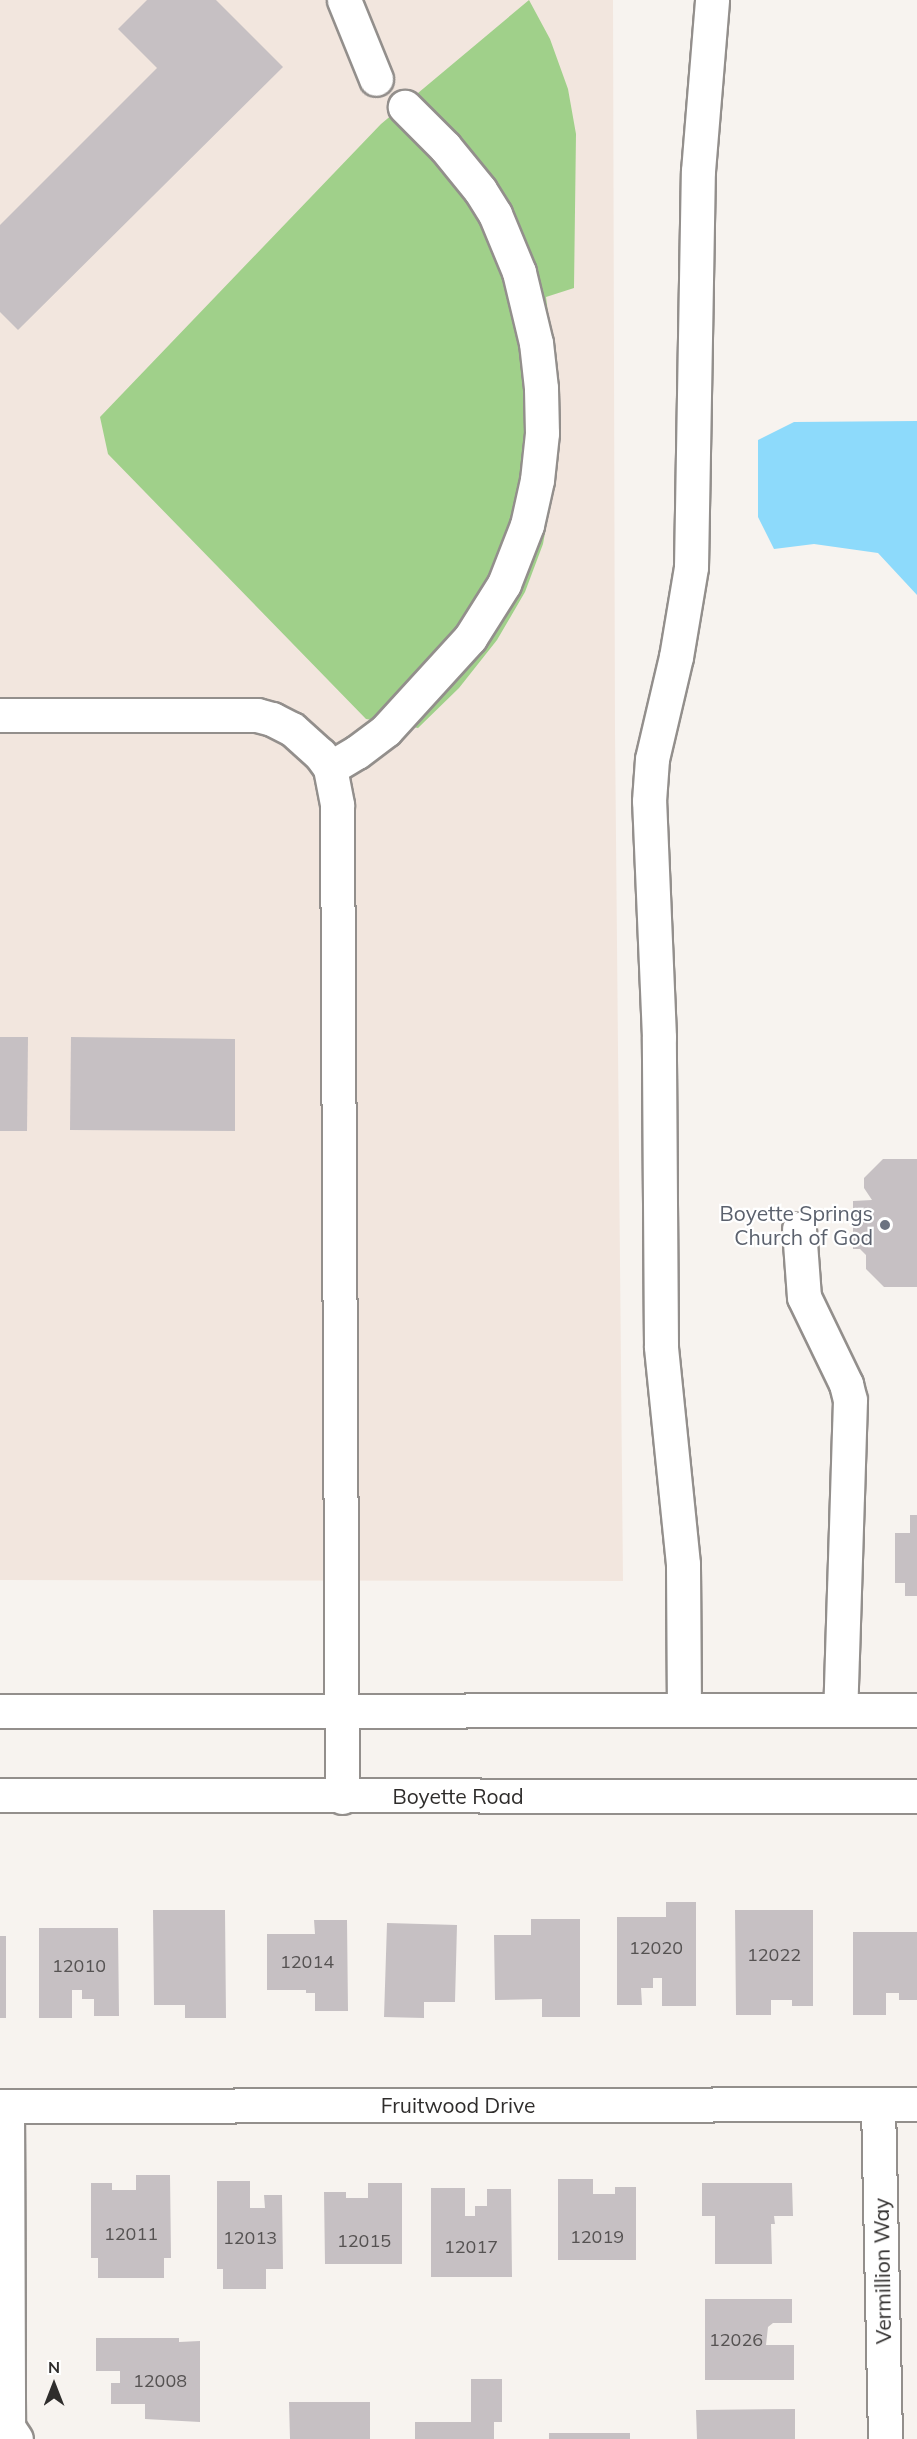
<!DOCTYPE html>
<style>
body{margin:0}
#map{position:relative;width:917px;height:2439px;overflow:hidden;background:#f7f3ef;font-family:Mulish,sans-serif}
div>[style]{position:absolute}
.built>*{inset:0;background:#f2e6de}
.green>*{inset:0;background:#a0d08a}
.water>*{inset:0;background:#8ddafb}
.building>*{inset:0;background:#c6c0c3}
.roads{filter:drop-shadow(2px 0 #938f8c) drop-shadow(-2px 0 #938f8c) drop-shadow(0 2px #938f8c) drop-shadow(0 -2px #938f8c)}
.minor>*{height:33px;margin:-16.5px;padding:0 16.5px;transform-origin:16.5px;border-radius:16.5px;background:#fff}
.major>*{height:33px;margin:-16.5px;padding:0 16.5px;transform-origin:16.5px;border-radius:16.5px;background:#fff}
.dots>*{width:16px;height:16px;translate:-50% -50%;box-sizing:border-box;border:3px solid #fff;border-radius:50%}
span{translate:-50% -50%;white-space:nowrap;text-align:center;line-height:1.15;-webkit-text-stroke:4.5px #fff;paint-order:stroke}
.number-label{font-size:18px;color:#555252}
.number-label span{-webkit-text-stroke-width:0}
.worship-label{font-size:21px;color:#5b616d}
.right{translate:-100% -50%;text-align:right}
.street-label{font-size:21px;color:#2f2d2c}
.north{position:absolute;left:24px;top:2355px;width:60px;height:60px;-webkit-text-stroke:4px #fff;paint-order:stroke;rotate:0deg;font-size:16px;font-weight:700;line-height:24px;text-align:center;color:#2f2d2c}
.north::after{content:'';display:block;margin:auto;width:21px;height:27px;background:#2f2d2c;clip-path:polygon(50% 0,100% 100%,50% 72%,0 100%)}
</style>
<div id="map">
<div class="built">
<i style="clip-path:polygon(0 0,613px 0,615px 731px,623px 1581px,0 1580px)"></i>
</div>
<div class="green">
<i style="clip-path:polygon(529px 0,550px 39px,568px 89px,576px 134px,574px 288px,546px 297px,556px 377px,556px 440px,553px 489px,543px 544px,525px 592px,497px 640px,459px 688px,418px 728px,366px 719px,108px 454px,100px 417px,381px 124px)"></i>
</div>
<div class="water">
<i style="clip-path:polygon(917px 421px,917px 595px,878px 553px,814px 544px,774px 549px,758px 517px,758px 440px,794px 422px)"></i>
</div>
<div class="building">
<i style="clip-path:polygon(147px 0,216px 0,283px 67px,18px 330px,0 312px,0 225px,157px 68px,118px 29px)"></i>
<i style="clip-path:polygon(0 1037px,28px 1037px,27px 1131px,0 1131px)"></i>
<i style="clip-path:polygon(71px 1037px,235px 1039px,235px 1131px,70px 1130px)"></i>
<i style="clip-path:polygon(883px 1159px,917px 1159px,917px 1287px,884px 1287px,866px 1269px,866px 1255px,860px 1249px,853px 1249px,853px 1201px,872px 1200px,864px 1188px,864px 1178px)"></i>
<i style="clip-path:polygon(910px 1515px,917px 1515px,917px 1596px,905px 1596px,905px 1583px,895px 1583px,895px 1533px,910px 1533px)"></i>
<i style="clip-path:polygon(666px 1902px,696px 1902px,696px 2006px,662px 2006px,662px 1978px,653px 1978px,653px 1988px,641px 1988px,642px 2005px,617px 2005px,617px 1917px,666px 1917px)"></i>
<i style="clip-path:polygon(153px 1910px,225px 1910px,226px 2018px,185px 2018px,185px 2005px,154px 2005px)"></i>
<i style="clip-path:polygon(735px 1910px,813px 1910px,813px 2006px,792px 2006px,792px 2000px,771px 2000px,771px 2015px,736px 2015px)"></i>
<i style="clip-path:polygon(531px 1919px,580px 1919px,580px 2017px,542px 2017px,542px 1999px,495px 2000px,494px 1935px,531px 1935px)"></i>
<i style="clip-path:polygon(314px 1920px,347px 1920px,348px 2011px,315px 2011px,315px 1993px,306px 1993px,306px 1990px,267px 1990px,267px 1934px,315px 1934px)"></i>
<i style="clip-path:polygon(387px 1923px,457px 1925px,455px 2002px,424px 2002px,424px 2018px,384px 2017px)"></i>
<i style="clip-path:polygon(39px 1928px,118px 1928px,119px 2016px,94px 2016px,94px 1999px,82px 1999px,82px 1990px,72px 1990px,72px 2018px,39px 2018px)"></i>
<i style="clip-path:polygon(853px 1932px,917px 1932px,917px 2000px,899px 2000px,899px 1993px,886px 1993px,886px 2015px,853px 2015px)"></i>
<i style="clip-path:polygon(0 1936px,6px 1936px,6px 2018px,0 2018px)"></i>
<i style="clip-path:polygon(136px 2175px,170px 2175px,171px 2258px,164px 2258px,164px 2278px,98px 2278px,98px 2258px,91px 2258px,91px 2183px,112px 2183px,112px 2190px,136px 2190px)"></i>
<i style="clip-path:polygon(558px 2179px,593px 2179px,593px 2194px,615px 2194px,615px 2187px,636px 2187px,636px 2260px,558px 2260px)"></i>
<i style="clip-path:polygon(217px 2181px,250px 2181px,250px 2208px,265px 2208px,264px 2195px,282px 2195px,283px 2269px,266px 2269px,266px 2289px,223px 2289px,223px 2269px,217px 2269px)"></i>
<i style="clip-path:polygon(368px 2183px,402px 2183px,402px 2264px,325px 2264px,324px 2192px,346px 2192px,346px 2198px,368px 2198px)"></i>
<i style="clip-path:polygon(702px 2183px,792px 2183px,793px 2216px,774px 2216px,775px 2224px,771px 2224px,772px 2264px,715px 2264px,715px 2216px,702px 2216px)"></i>
<i style="clip-path:polygon(431px 2188px,465px 2188px,465px 2216px,475px 2216px,475px 2206px,487px 2206px,487px 2189px,511px 2189px,512px 2277px,431px 2277px)"></i>
<i style="clip-path:polygon(705px 2299px,792px 2299px,792px 2323px,773px 2323px,768px 2327px,766px 2345px,794px 2345px,794px 2380px,705px 2380px)"></i>
<i style="clip-path:polygon(96px 2338px,179px 2338px,179px 2342px,200px 2341px,200px 2422px,145px 2419px,145px 2404px,111px 2404px,111px 2383px,120px 2383px,120px 2371px,96px 2371px)"></i>
<i style="clip-path:polygon(471px 2379px,502px 2379px,502px 2422px,494px 2422px,494px 2439px,415px 2439px,415px 2422px,471px 2422px)"></i>
<i style="clip-path:polygon(289px 2402px,370px 2402px,370px 2439px,290px 2439px)"></i>
<i style="clip-path:polygon(795px 2409px,795px 2439px,697px 2439px,696px 2410px)"></i>
<i style="clip-path:polygon(549px 2433px,630px 2433px,630px 2439px,549px 2439px)"></i>
</div>
<div class="roads">
<div class="minor">
<i style="left:344px;top:0;width:85px;rotate:67.9deg"></i>
<i style="left:0;top:715px;width:257px"></i>
<i style="left:257px;top:715px;width:16px;rotate:15deg"></i>
<i style="left:272px;top:719px;width:22px;rotate:27deg"></i>
<i style="left:292px;top:729px;width:38px;rotate:42deg"></i>
<i style="left:320px;top:754px;width:17px;rotate:54deg"></i>
<i style="left:330px;top:768px;width:38px;rotate:79deg"></i>
<i style="left:337px;top:805px;width:992px;rotate:89.71deg"></i>
<i style="left:330px;top:768px;width:31px;rotate:-31deg"></i>
<i style="left:357px;top:752px;width:36px;rotate:-37deg"></i>
<i style="left:386px;top:730px;width:125px;rotate:-47.6deg"></i>
<i style="left:470px;top:638px;width:64px;rotate:-57.8deg"></i>
<i style="left:504px;top:584px;width:63px;rotate:-68.7deg"></i>
<i style="left:527px;top:525px;width:46px;rotate:-77.5deg"></i>
<i style="left:537px;top:480px;width:47px;rotate:-83.9deg"></i>
<i style="left:542px;top:433px;width:45px;rotate:-91.3deg"></i>
<i style="left:541px;top:388px;width:45px;rotate:-96.3deg"></i>
<i style="left:536px;top:343px;width:73px;rotate:-103.5deg"></i>
<i style="left:519px;top:272px;width:63px;rotate:-112.5deg"></i>
<i style="left:495px;top:214px;width:28px;rotate:-122deg"></i>
<i style="left:480px;top:190px;width:55px;rotate:-129.1deg"></i>
<i style="left:445px;top:147px;width:57px;rotate:-135deg"></i>
<i style="left:799px;top:1229px;width:68px;rotate:85.8deg"></i>
<i style="left:804px;top:1297px;width:97px;rotate:64.2deg"></i>
<i style="left:846px;top:1384px;width:16px;rotate:76deg"></i>
<i style="left:850px;top:1400px;width:310px;rotate:91.8deg"></i>
<i style="left:684px;top:1710px;width:146px;rotate:-90.4deg"></i>
<i style="left:683px;top:1564px;width:219px;rotate:-95.8deg"></i>
<i style="left:661px;top:1346px;width:309px;rotate:-90.4deg"></i>
<i style="left:659px;top:1037px;width:236px;rotate:-92.4deg"></i>
<i style="left:649px;top:801px;width:42px;rotate:-85.9deg"></i>
<i style="left:652px;top:759px;width:105px;rotate:-76.8deg"></i>
<i style="left:676px;top:657px;width:91px;rotate:-80.5deg"></i>
<i style="left:691px;top:567px;width:396px;rotate:-89deg"></i>
<i style="left:698px;top:171px;width:172px;rotate:-85.3deg"></i>
<i style="left:878px;top:2104px;width:335px;rotate:88.8deg"></i>
<i style="left:0;top:2106px;width:917px;rotate:-0.12deg"></i>
<i style="left:7px;top:2106px;width:321px;rotate:89.8deg"></i>
<i style="left:8px;top:2427px;width:14px;rotate:56deg"></i>
</div>
<div class="major">
<i style="left:0;top:1711px;width:917px;rotate:-0.06deg"></i>
<i style="left:0;top:1795px;width:917px;rotate:0.06deg"></i>
</div>
</div>
<div class="dots">
<i style="left:885px;top:1225px;background:#6b7280"></i>
</div>
<div class="number-label">
<span style="left:656px;top:1948px">12020</span>
<span style="left:774px;top:1955px">12022</span>
<span style="left:307px;top:1962px">12014</span>
<span style="left:79px;top:1966px">12010</span>
<span style="left:131px;top:2234px">12011</span>
<span style="left:597px;top:2237px">12019</span>
<span style="left:250px;top:2238px">12013</span>
<span style="left:364px;top:2241px">12015</span>
<span style="left:471px;top:2247px">12017</span>
<span style="left:736px;top:2340px">12026</span>
<span style="left:160px;top:2381px">12008</span>
</div>
<div class="worship-label">
<span class="right" style="left:873px;top:1225px">Boyette Springs<br>Church of God</span>
</div>
<div class="street-label">
<span style="left:458px;top:1796px">Boyette Road</span>
<span style="left:458px;top:2105px">Fruitwood Drive</span>
<span style="left:882px;top:2271px;rotate:-91deg">Vermillion Way</span>
</div>
<div class="north">N</div>
</div>
